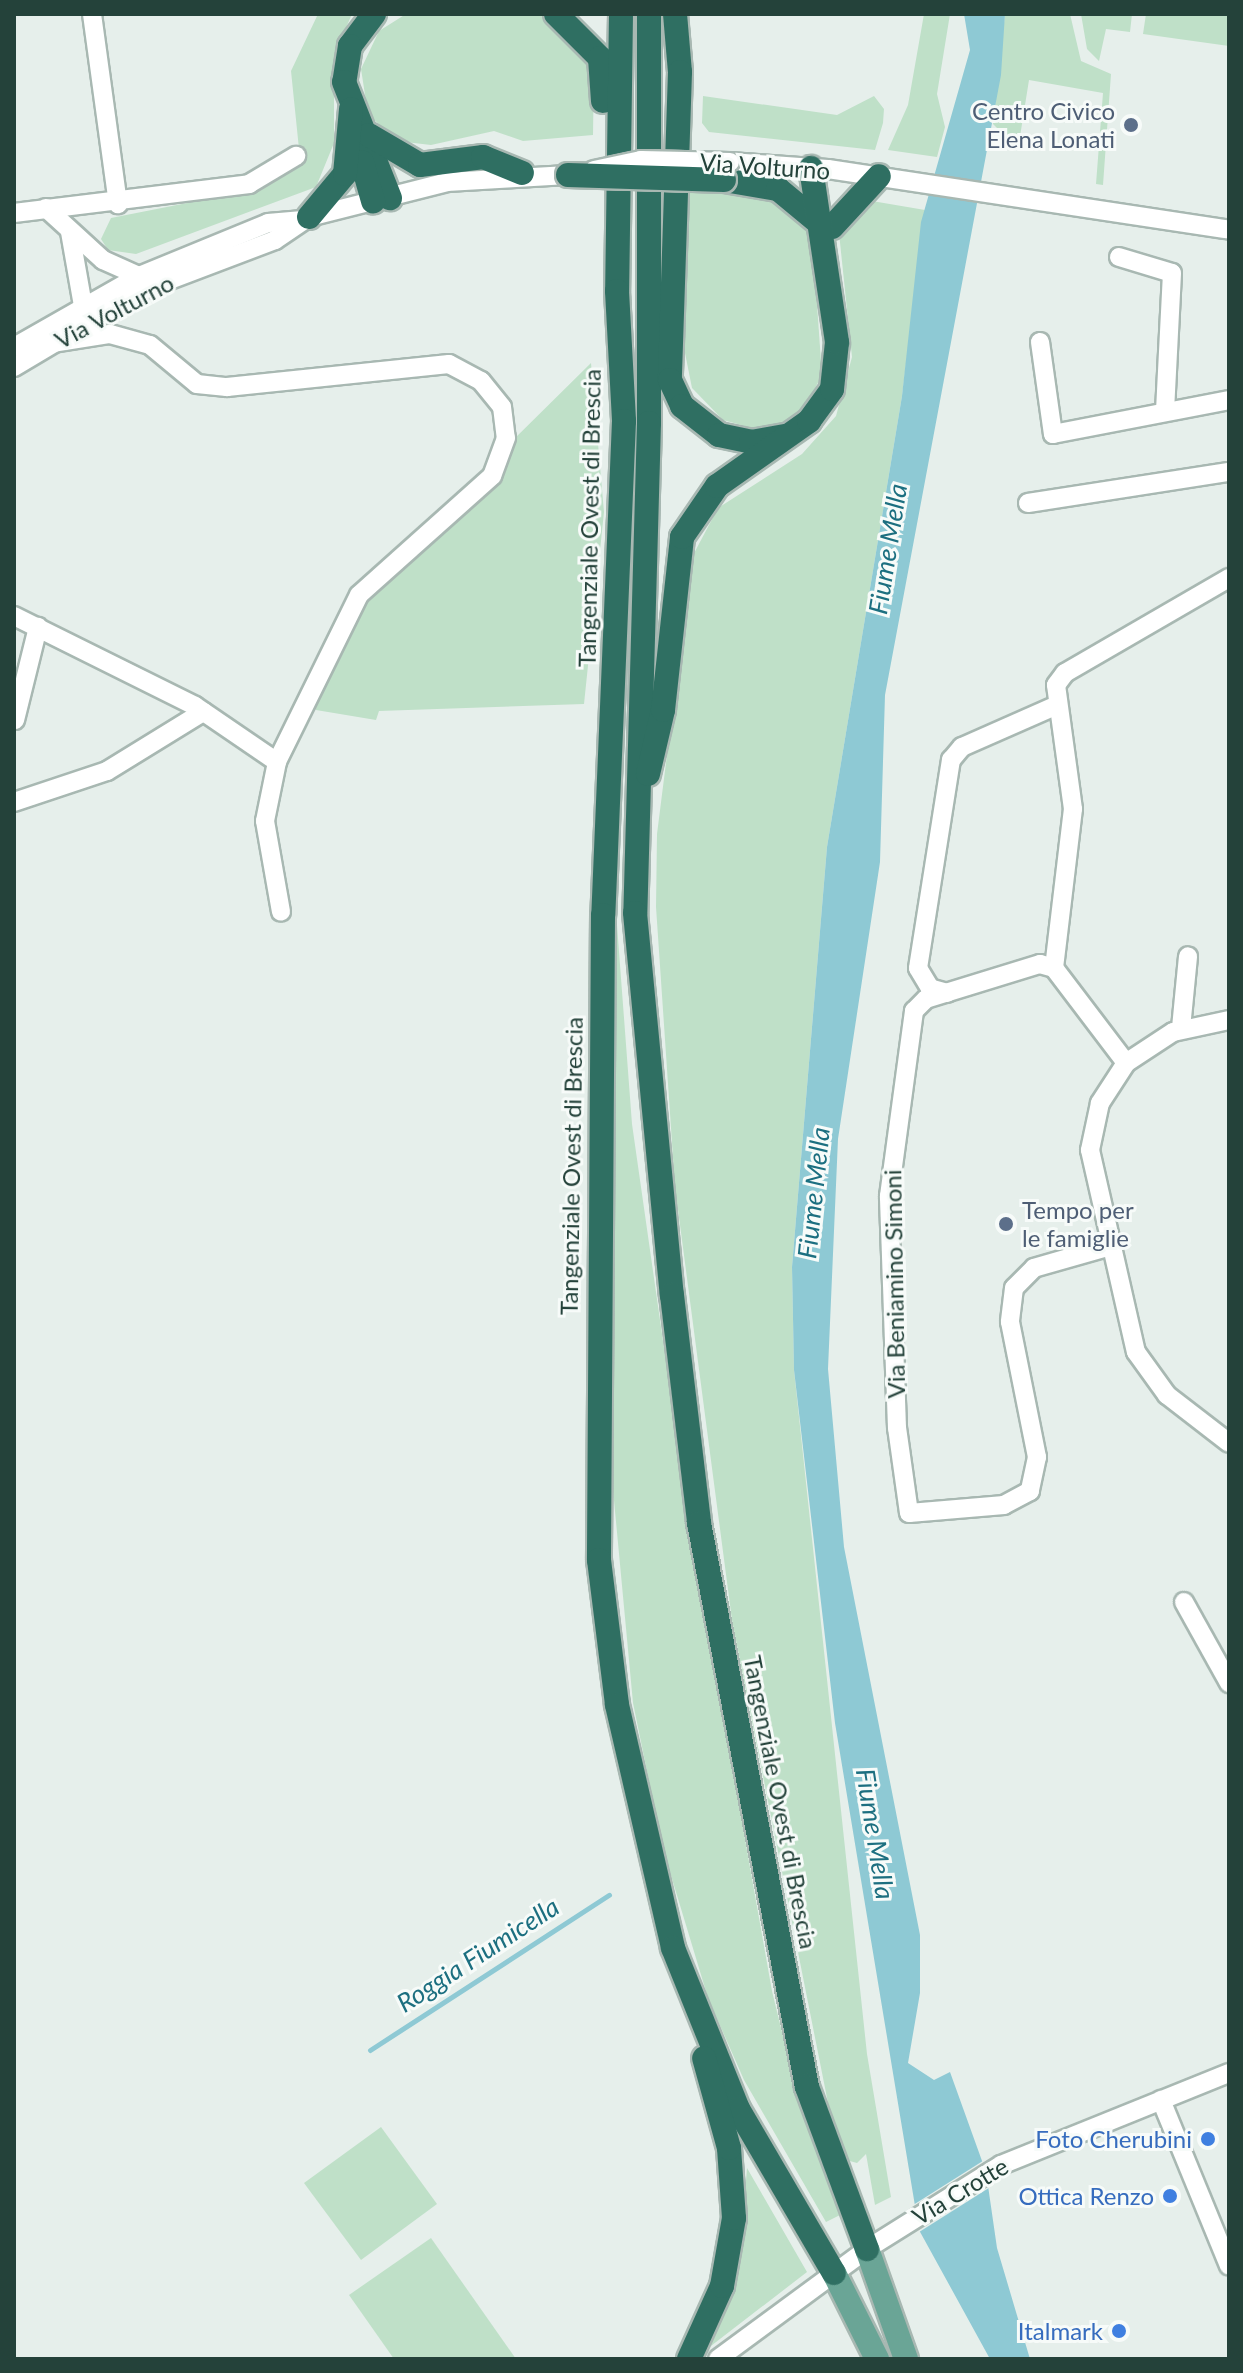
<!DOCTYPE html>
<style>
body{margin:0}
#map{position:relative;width:1243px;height:2373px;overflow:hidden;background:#e6efeb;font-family:Lato,sans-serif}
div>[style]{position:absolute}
.green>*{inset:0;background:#bfe0c8}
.water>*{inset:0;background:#8ec9d4}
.pier>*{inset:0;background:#e6efeb}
.stream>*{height:5px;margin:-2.5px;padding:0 2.5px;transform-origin:2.5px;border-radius:2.5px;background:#8ec9d4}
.roads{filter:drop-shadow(2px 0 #a8b8b2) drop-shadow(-2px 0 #a8b8b2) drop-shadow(0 2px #a8b8b2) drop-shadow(0 -2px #a8b8b2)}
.minor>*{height:18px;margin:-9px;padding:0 9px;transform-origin:9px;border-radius:9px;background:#fff}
.major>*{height:24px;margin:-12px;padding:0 12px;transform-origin:12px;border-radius:12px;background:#6aa596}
.highway>*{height:24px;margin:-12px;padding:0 12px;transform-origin:12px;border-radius:12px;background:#2f6f62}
.bridges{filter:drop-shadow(2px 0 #a8b8b2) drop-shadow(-2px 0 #a8b8b2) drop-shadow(0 2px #a8b8b2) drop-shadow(0 -2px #a8b8b2)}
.minor-bridge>*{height:18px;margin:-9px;padding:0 9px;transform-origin:9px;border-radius:9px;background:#fff}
.highway-bridge>*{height:24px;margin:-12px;padding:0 12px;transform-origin:12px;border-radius:12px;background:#2f6f62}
.dots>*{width:22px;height:22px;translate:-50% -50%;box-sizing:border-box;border:4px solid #f7fbf9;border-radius:50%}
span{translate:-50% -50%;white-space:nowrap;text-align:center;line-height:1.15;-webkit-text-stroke:6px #f7fbf9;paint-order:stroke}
.service-label{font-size:24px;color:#4e5e75}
.right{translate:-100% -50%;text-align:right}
.left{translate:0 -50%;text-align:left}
.street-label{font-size:24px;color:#24423a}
.shop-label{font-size:24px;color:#366cbe}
.water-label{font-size:26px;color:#1c6f80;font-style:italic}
.frame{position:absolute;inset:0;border:16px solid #24423a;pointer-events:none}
</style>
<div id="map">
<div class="green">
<i style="clip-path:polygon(318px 14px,352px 14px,334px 55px,334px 143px,316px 187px,136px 254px,108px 250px,101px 239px,111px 218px,253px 190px,299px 149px,291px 71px)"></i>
<i style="clip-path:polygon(406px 14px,548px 16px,594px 67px,593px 135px,523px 141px,494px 131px,431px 145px,397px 141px,368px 114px,361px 69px,379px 31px)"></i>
<i style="clip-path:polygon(924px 14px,950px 14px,937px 94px,945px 127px,937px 157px,888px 150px,908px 105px)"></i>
<i style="clip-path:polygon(1005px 14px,1070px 14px,1081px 61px,1111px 74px,1103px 185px,1096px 184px,1103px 93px,1029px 80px,1018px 149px,993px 124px)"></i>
<i style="clip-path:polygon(1081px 14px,1132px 14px,1130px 32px,1106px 29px,1099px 61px,1087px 49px)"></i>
<i style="clip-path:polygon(1146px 14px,1229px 14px,1229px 46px,1143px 34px)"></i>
<i style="clip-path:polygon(703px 96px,837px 115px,874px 96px,884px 109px,883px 123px,875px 150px,709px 132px,702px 123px)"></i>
<i style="clip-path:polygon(685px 190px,773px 199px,812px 235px,822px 375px,804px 409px,783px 423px,752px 428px,723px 420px,692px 388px,685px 353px)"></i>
<i style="clip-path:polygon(872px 201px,925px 210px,902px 396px,827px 847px,792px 1267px,794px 1370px,867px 2054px,891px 2197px,875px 2205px,866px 2154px,857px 2163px,846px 2160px,829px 2108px,732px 1620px,675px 1187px,656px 907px,657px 834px,692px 557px,718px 508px,802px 454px,836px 416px,852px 357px,839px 233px)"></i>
<i style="clip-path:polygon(591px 363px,604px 512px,584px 704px,379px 711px,376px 720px,316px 710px,311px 704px,360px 606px,496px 479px,508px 445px)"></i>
<i style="clip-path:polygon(617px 925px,632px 1124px,690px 1530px,772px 1991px,800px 2106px,840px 2215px,826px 2222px,744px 2080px,708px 1998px,663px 1849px,633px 1703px,609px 1447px)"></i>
<i style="clip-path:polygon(381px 2127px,437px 2204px,361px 2260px,304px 2183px)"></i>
<i style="clip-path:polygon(747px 2168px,807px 2272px,707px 2349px,739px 2270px)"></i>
<i style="clip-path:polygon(431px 2238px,516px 2359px,394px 2359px,349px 2295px)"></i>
</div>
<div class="water">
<i style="clip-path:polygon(964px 14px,1005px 14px,1001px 75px,885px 695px,880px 862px,838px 1139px,828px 1369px,844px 1547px,920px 1935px,920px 1993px,908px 2063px,934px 2080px,950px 2072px,986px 2172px,997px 2248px,1030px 2359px,990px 2359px,919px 2230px,835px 1723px,794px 1370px,792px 1267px,827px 847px,902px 396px,921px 222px,970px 50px)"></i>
</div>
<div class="pier">
<i style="clip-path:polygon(986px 2159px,992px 2186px,916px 2234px,910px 2207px)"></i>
</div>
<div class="stream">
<i style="left:370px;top:2050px;width:285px;rotate:-33deg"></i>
</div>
<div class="roads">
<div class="minor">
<i style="left:92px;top:14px;width:192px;rotate:82.2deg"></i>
<i style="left:730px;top:162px;width:98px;rotate:4.1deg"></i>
<i style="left:828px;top:169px;width:406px;rotate:8.6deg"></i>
<i style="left:46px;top:208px;width:77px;rotate:42.4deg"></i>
<i style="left:103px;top:260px;width:39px;rotate:24deg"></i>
<i style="left:14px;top:213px;width:237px;rotate:-7deg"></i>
<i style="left:249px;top:184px;width:55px;rotate:-30.8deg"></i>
<i style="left:70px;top:232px;width:75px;rotate:80deg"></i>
<i style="left:1119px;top:257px;width:55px;rotate:16.8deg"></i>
<i style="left:1172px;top:273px;width:137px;rotate:92.9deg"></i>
<i style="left:1040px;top:342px;width:93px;rotate:82deg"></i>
<i style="left:1053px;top:434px;width:179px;rotate:-10.9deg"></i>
<i style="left:52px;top:343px;width:59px;rotate:-8.8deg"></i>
<i style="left:110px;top:334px;width:41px;rotate:15.4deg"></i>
<i style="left:150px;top:345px;width:61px;rotate:39.7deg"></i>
<i style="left:197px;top:384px;width:30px;rotate:6deg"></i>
<i style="left:227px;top:387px;width:223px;rotate:-5.9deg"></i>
<i style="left:449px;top:364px;width:36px;rotate:28deg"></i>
<i style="left:481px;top:381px;width:33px;rotate:51deg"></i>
<i style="left:502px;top:407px;width:31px;rotate:83deg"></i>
<i style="left:506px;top:438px;width:40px;rotate:110.2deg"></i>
<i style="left:492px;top:476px;width:178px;rotate:138.2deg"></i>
<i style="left:359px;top:595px;width:186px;rotate:116.2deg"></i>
<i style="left:277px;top:762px;width:60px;rotate:101.5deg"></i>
<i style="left:265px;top:821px;width:92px;rotate:80deg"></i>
<i style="left:14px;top:347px;width:144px;rotate:-29.6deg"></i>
<i style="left:139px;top:276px;width:139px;rotate:-22.3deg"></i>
<i style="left:268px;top:223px;width:32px;rotate:-5deg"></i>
<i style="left:14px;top:367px;width:150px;rotate:-30.8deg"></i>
<i style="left:143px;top:290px;width:141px;rotate:-20.7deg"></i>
<i style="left:275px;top:240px;width:41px;rotate:-34.1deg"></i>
<i style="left:309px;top:217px;width:142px;rotate:-14.2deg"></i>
<i style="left:447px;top:182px;width:121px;rotate:-3.3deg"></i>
<i style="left:1028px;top:503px;width:203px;rotate:-8.8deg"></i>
<i style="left:14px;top:616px;width:202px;rotate:26.4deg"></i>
<i style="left:195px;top:706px;width:99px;rotate:34.3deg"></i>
<i style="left:15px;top:720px;width:96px;rotate:-76.1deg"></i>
<i style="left:14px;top:802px;width:98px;rotate:-18.4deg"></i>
<i style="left:107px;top:771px;width:113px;rotate:-31.6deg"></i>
<i style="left:1054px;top:968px;width:160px;rotate:-83.2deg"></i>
<i style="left:1073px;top:809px;width:125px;rotate:-97.8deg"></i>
<i style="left:1056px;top:685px;width:15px;rotate:-53deg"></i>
<i style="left:1065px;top:673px;width:190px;rotate:-30.1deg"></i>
<i style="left:947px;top:993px;width:18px;rotate:-164deg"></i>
<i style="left:930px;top:988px;width:23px;rotate:-121deg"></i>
<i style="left:918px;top:968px;width:211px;rotate:-81deg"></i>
<i style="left:951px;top:760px;width:17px;rotate:-50deg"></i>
<i style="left:962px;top:747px;width:102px;rotate:-23.8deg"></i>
<i style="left:1229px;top:1020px;width:57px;rotate:167.9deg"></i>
<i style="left:1173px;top:1032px;width:56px;rotate:146.6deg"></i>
<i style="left:1126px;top:1063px;width:48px;rotate:123deg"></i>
<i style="left:1100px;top:1103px;width:48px;rotate:102deg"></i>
<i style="left:1090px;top:1150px;width:207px;rotate:77.2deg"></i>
<i style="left:1136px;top:1352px;width:53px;rotate:54.2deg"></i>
<i style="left:1167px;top:1395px;width:78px;rotate:37.7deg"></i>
<i style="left:1181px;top:1028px;width:72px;rotate:-84.4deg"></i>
<i style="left:1107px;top:1247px;width:76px;rotate:164deg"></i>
<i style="left:1034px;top:1268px;width:28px;rotate:135deg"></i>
<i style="left:1014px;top:1288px;width:34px;rotate:97deg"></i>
<i style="left:1010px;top:1322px;width:138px;rotate:78.7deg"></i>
<i style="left:1037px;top:1457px;width:35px;rotate:102deg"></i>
<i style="left:1030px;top:1491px;width:30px;rotate:152deg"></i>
<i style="left:1004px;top:1505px;width:95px;rotate:175.2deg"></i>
<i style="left:909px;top:1513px;width:86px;rotate:-98deg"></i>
<i style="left:897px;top:1428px;width:232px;rotate:-92deg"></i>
<i style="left:889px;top:1196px;width:187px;rotate:-82.3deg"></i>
<i style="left:914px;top:1011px;width:17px;rotate:-45deg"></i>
<i style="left:926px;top:999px;width:119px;rotate:-17.1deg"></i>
<i style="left:1040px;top:964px;width:15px;rotate:16deg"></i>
<i style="left:1054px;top:968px;width:119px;rotate:52.8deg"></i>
<i style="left:1184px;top:1602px;width:93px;rotate:60.9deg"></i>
<i style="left:1161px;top:2100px;width:179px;rotate:67.7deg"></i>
<i style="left:718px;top:2359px;width:185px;rotate:-36.4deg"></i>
<i style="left:867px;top:2249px;width:158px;rotate:-32.1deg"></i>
<i style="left:1001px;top:2165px;width:246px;rotate:-22deg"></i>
</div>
<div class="major">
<i style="left:867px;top:2249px;width:117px;rotate:70.5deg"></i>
<i style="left:834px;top:2273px;width:96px;rotate:63.4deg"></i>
</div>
<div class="highway">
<i style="left:374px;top:14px;width:40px;rotate:127deg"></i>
<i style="left:350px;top:46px;width:36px;rotate:99deg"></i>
<i style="left:344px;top:82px;width:125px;rotate:68.4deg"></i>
<i style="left:556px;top:14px;width:62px;rotate:45deg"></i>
<i style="left:600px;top:58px;width:43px;rotate:86deg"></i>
<i style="left:621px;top:14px;width:277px;rotate:90.8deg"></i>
<i style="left:617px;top:291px;width:130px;rotate:86.9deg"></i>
<i style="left:624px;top:421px;width:494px;rotate:92.4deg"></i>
<i style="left:603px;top:915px;width:645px;rotate:90.36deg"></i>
<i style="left:599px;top:1560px;width:146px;rotate:82.9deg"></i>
<i style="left:617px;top:1705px;width:249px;rotate:77deg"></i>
<i style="left:673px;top:1948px;width:174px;rotate:68deg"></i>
<i style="left:738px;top:2109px;width:190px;rotate:59.7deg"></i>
<i style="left:649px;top:14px;width:409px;rotate:90deg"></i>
<i style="left:649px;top:423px;width:490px;rotate:91.6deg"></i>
<i style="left:635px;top:913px;width:384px;rotate:84.5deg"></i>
<i style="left:672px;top:1295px;width:230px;rotate:83.2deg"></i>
<i style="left:699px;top:1523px;width:574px;rotate:79.16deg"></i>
<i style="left:807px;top:2087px;width:173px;rotate:69.7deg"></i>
<i style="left:675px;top:14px;width:58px;rotate:85.1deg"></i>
<i style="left:680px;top:72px;width:308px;rotate:91.9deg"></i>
<i style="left:670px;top:380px;width:29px;rotate:65deg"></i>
<i style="left:682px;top:406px;width:47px;rotate:38.1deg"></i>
<i style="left:719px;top:435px;width:33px;rotate:12deg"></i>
<i style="left:751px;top:442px;width:34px;rotate:-10deg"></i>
<i style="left:369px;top:135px;width:59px;rotate:30.5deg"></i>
<i style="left:420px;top:165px;width:64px;rotate:-7.2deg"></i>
<i style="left:483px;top:157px;width:42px;rotate:22.3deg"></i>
<i style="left:362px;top:162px;width:41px;rotate:74.2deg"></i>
<i style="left:724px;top:180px;width:55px;rotate:9.5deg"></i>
<i style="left:778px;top:189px;width:53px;rotate:39.7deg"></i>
<i style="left:309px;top:217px;width:56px;rotate:-50.1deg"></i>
<i style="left:345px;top:174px;width:65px;rotate:-84.7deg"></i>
<i style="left:832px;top:227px;width:69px;rotate:-47.3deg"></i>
<i style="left:648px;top:774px;width:66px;rotate:-76.8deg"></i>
<i style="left:663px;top:710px;width:174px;rotate:-83.7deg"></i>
<i style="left:682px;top:537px;width:62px;rotate:-55.5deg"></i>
<i style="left:717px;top:486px;width:113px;rotate:-35.2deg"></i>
<i style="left:809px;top:421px;width:39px;rotate:-54deg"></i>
<i style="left:832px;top:389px;width:47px;rotate:-83.9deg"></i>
<i style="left:837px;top:342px;width:176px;rotate:-98.5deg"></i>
<i style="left:689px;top:2359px;width:80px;rotate:-65.7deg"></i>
<i style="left:722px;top:2286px;width:69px;rotate:-80deg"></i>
<i style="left:734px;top:2218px;width:70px;rotate:-94.1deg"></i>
<i style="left:729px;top:2148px;width:93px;rotate:-105.5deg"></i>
</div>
</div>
<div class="bridges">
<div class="minor-bridge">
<i style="left:594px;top:170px;width:48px;rotate:-12deg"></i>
<i style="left:641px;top:160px;width:89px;rotate:1.3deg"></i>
</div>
<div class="highway-bridge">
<i style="left:568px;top:175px;width:156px;rotate:1.8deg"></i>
</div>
</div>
<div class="dots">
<i style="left:1131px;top:125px;background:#5c6f8a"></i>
<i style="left:1006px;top:1224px;background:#5c6f8a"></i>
<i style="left:1208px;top:2139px;background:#3f7fe0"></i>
<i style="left:1170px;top:2196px;background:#3f7fe0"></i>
<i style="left:1119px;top:2331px;background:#3f7fe0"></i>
</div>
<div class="service-label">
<span class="right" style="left:1115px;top:125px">Centro Civico<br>Elena Lonati</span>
<span class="left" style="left:1022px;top:1224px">Tempo per<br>le famiglie</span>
</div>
<div class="street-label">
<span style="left:765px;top:166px;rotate:4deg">Via Volturno</span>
<span style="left:114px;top:311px;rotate:-28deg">Via Volturno</span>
<span style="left:589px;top:518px;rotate:-89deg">Tangenziale Ovest di Brescia</span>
<span style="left:571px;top:1166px;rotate:-89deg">Tangenziale Ovest di Brescia</span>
<span style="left:894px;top:1284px;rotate:-91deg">Via Beniamino Simoni</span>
<span style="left:781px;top:1802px;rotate:79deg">Tangenziale Ovest di Brescia</span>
<span style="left:960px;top:2191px;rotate:-31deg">Via Crotte</span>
</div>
<div class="shop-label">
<span class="right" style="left:1192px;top:2139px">Foto Cherubini</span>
<span class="right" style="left:1154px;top:2196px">Ottica Renzo</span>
<span class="right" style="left:1103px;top:2331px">Italmark</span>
</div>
<div class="water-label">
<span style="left:888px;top:549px;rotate:-81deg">Fiume Mella</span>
<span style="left:814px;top:1193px;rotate:-84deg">Fiume Mella</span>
<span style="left:875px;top:1834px;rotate:81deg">Fiume Mella</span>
<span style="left:478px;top:1955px;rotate:-33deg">Roggia Fiumicella</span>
</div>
<div class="frame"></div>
</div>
